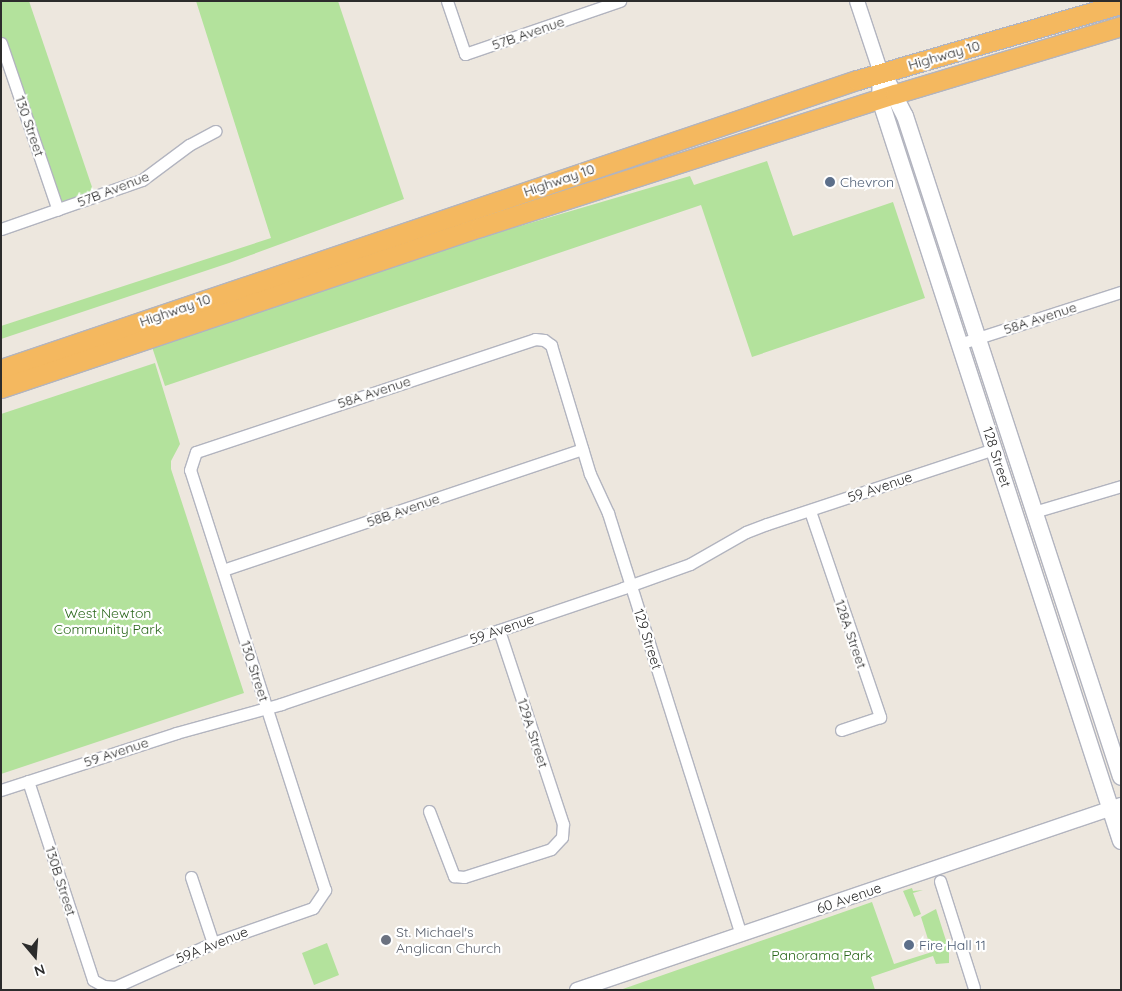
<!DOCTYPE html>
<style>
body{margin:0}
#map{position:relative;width:1122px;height:991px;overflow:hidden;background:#ede7de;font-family:Quicksand,sans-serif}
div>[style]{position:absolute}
.green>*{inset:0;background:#b3e29c}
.roads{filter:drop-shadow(1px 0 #b2b4bf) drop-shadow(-1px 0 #b2b4bf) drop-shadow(0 1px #b2b4bf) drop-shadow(0 -1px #b2b4bf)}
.minor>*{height:11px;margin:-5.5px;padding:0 5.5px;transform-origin:5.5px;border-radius:5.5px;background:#fff}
.tertiary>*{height:14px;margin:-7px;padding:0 7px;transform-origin:7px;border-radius:7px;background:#fff}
.secondary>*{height:16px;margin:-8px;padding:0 8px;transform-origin:8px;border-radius:8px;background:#fff}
.trunk>*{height:19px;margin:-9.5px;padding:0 9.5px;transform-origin:9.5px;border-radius:9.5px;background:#f4b85f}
.dots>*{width:14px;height:14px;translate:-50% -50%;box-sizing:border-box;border:2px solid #fff;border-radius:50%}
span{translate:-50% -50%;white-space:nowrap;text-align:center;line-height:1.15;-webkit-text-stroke:4.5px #fff;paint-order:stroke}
.street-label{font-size:14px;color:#2c2c2c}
.service-label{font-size:14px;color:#4e5e75}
.left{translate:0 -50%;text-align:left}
.park-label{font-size:14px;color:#2b681c}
.worship-label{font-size:14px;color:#5b616d}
.frame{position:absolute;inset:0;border:2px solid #2c2c2c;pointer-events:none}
.north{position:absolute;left:10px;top:931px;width:50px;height:50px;-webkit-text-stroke:4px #fff;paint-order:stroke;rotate:162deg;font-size:14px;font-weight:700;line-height:20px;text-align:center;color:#2c2c2c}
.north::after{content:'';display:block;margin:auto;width:18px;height:22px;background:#2c2c2c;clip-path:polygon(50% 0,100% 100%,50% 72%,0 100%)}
</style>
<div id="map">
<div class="green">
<i style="clip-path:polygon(1px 1px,29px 1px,94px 193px,60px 204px,52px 192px,1px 35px)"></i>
<i style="clip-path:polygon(196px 1px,338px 1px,404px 199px,229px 263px,1px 339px,1px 326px,271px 238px)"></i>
<i style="clip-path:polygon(767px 161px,793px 236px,893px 202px,925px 298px,752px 357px,701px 205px,165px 386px,152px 347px,493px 234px,690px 176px,694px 185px)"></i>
<i style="clip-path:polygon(155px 363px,180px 444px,171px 461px,171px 469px,244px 693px,1px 774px,1px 414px)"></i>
<i style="clip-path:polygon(912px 888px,913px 891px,923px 890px,913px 893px,921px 914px,914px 917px,903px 891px)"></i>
<i style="clip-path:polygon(872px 902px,894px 964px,932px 952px,921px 917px,936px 909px,949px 950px,949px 963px,936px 964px,933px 956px,871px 977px,875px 990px,620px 990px)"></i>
<i style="clip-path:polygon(327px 943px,339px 975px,314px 985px,302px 953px)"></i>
</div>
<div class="roads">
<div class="minor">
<i style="left:447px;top:1px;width:56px;rotate:71.2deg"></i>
<i style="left:465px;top:54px;width:164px;rotate:-18.9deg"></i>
<i style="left:1px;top:43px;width:176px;rotate:71.2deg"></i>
<i style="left:1px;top:229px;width:149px;rotate:-19.2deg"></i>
<i style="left:142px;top:180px;width:59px;rotate:-36.7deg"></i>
<i style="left:189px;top:145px;width:30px;rotate:-28deg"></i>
<i style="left:959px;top:344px;width:170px;rotate:-17.8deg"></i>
<i style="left:810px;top:511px;width:218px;rotate:71.2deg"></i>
<i style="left:880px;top:717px;width:41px;rotate:161.6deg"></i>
<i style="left:1034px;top:512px;width:91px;rotate:-16.6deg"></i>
<i style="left:223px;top:570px;width:379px;rotate:-18.6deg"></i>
<i style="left:28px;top:781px;width:209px;rotate:71.9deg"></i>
<i style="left:93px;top:980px;width:13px;rotate:29deg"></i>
<i style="left:104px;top:986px;width:11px;rotate:5deg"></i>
<i style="left:115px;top:987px;width:107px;rotate:-24.2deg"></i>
<i style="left:213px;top:943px;width:106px;rotate:-19.3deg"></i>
<i style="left:313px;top:908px;width:22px;rotate:-56deg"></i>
<i style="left:325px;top:890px;width:441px;rotate:-107.8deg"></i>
<i style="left:190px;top:470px;width:19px;rotate:-72deg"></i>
<i style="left:196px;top:452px;width:357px;rotate:-18.4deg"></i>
<i style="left:535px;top:339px;width:9px;rotate:6deg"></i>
<i style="left:544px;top:340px;width:9px;rotate:36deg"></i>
<i style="left:551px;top:345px;width:135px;rotate:73.2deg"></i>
<i style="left:590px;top:474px;width:43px;rotate:65.2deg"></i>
<i style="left:608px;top:513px;width:442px;rotate:72.5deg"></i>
<i style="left:1px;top:790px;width:184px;rotate:-18deg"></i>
<i style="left:176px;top:733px;width:109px;rotate:-15.4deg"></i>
<i style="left:281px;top:704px;width:361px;rotate:-18.7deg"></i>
<i style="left:623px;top:588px;width:71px;rotate:-19.7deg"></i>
<i style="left:690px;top:564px;width:64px;rotate:-29.7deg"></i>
<i style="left:746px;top:532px;width:22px;rotate:-21deg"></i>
<i style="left:767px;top:524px;width:239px;rotate:-18.3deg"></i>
<i style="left:429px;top:811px;width:70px;rotate:69deg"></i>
<i style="left:454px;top:876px;width:10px;rotate:6deg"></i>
<i style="left:464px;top:877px;width:91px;rotate:-17.8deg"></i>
<i style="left:551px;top:849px;width:16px;rotate:-47deg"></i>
<i style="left:562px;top:837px;width:13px;rotate:-86deg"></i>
<i style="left:563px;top:824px;width:204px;rotate:-108.3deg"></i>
<i style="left:191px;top:877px;width:70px;rotate:71.6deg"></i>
<i style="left:940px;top:881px;width:112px;rotate:72.4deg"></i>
</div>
<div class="tertiary">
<i style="left:857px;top:1px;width:76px;rotate:71.6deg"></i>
<i style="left:577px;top:990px;width:575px;rotate:-18.78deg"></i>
</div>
<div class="secondary">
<i style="left:881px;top:73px;width:26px;rotate:92deg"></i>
<i style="left:880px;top:99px;width:780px;rotate:72.01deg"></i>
<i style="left:888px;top:83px;width:37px;rotate:63deg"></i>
<i style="left:905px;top:116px;width:695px;rotate:71.9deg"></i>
</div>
<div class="trunk">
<i style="left:1px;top:369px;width:903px;rotate:-18.66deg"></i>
<i style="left:857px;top:80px;width:275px;rotate:-16.1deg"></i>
<i style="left:1px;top:388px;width:505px;rotate:-18.58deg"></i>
<i style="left:480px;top:227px;width:436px;rotate:-17.8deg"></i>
<i style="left:895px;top:94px;width:236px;rotate:-16.7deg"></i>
</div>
</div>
<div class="dots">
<i style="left:830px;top:182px;background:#5c6f8a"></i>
<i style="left:386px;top:940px;background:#6b7280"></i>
<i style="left:909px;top:945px;background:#5c6f8a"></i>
</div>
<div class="street-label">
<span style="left:528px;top:33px;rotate:-19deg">57B Avenue</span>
<span style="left:944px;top:55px;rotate:-16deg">Highway 10</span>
<span style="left:30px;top:126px;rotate:71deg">130 Street</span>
<span style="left:559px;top:180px;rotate:-19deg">Highway 10</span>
<span style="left:113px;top:189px;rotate:-21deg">57B Avenue</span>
<span style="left:175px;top:310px;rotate:-19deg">Highway 10</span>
<span style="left:1040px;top:318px;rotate:-18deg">58A Avenue</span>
<span style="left:374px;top:392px;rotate:-18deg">58A Avenue</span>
<span style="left:997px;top:457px;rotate:72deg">128 Street</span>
<span style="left:880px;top:487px;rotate:-19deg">59 Avenue</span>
<span style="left:403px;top:510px;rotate:-19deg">58B Avenue</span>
<span style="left:502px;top:629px;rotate:-19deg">59 Avenue</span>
<span style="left:851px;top:634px;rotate:71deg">128A Street</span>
<span style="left:648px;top:639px;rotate:72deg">129 Street</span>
<span style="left:255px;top:671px;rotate:72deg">130 Street</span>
<span style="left:533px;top:733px;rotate:72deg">129A Street</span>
<span style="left:116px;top:752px;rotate:-18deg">59 Avenue</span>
<span style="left:61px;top:881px;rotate:72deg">130B Street</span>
<span style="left:849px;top:898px;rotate:-19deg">60 Avenue</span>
<span style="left:212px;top:945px;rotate:-22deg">59A Avenue</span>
</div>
<div class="service-label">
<span class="left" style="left:840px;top:182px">Chevron</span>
<span class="left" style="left:919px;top:945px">Fire Hall 11</span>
</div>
<div class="park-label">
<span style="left:108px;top:621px">West Newton<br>Community Park</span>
<span style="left:822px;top:955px">Panorama Park</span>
</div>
<div class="worship-label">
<span class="left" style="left:396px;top:940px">St. Michael's<br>Anglican Church</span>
</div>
<div class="frame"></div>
<div class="north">N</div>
</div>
